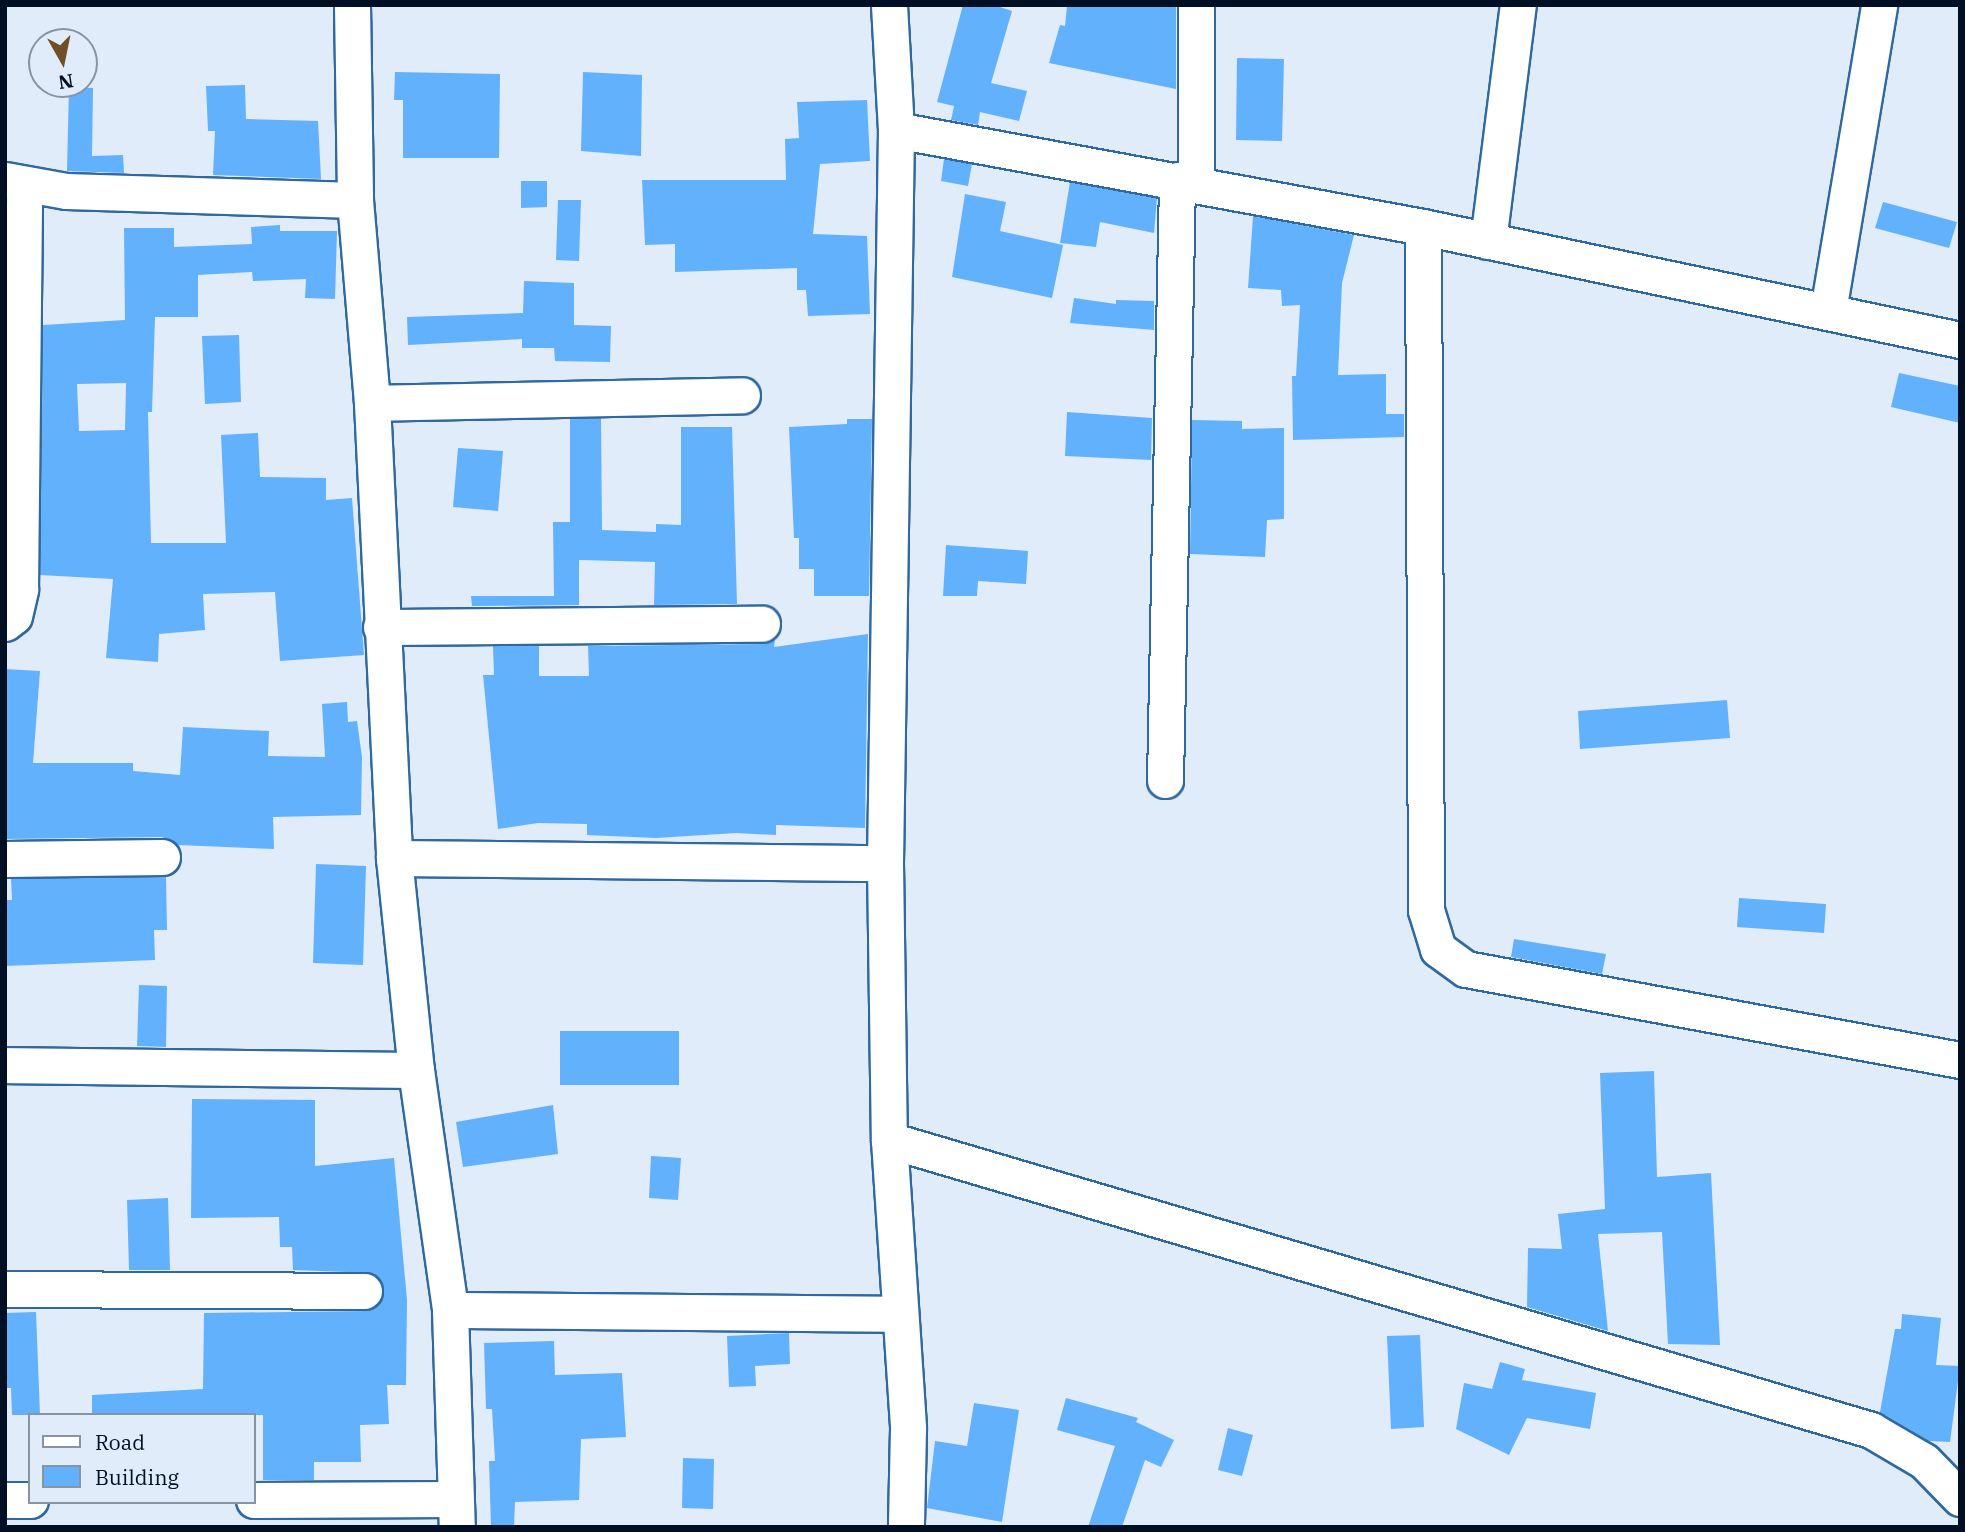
<!DOCTYPE html>
<style>
body{margin:0}
#map{position:relative;width:1965px;height:1532px;overflow:hidden;background:#e0ecf9;font-family:"IBM Plex Serif",serif}
div>[style]{position:absolute}
.building>*{inset:0;background:#62b1fd}
.roads{filter:drop-shadow(2px 0 #2f69a0) drop-shadow(-2px 0 #2f69a0) drop-shadow(0 2px #2f69a0) drop-shadow(0 -2px #2f69a0)}
.minor>*{height:35px;margin:-17.5px;padding:0 17.5px;transform-origin:17.5px;border-radius:17.5px;background:#fff}
span{translate:-50% -50%;white-space:nowrap;text-align:center;line-height:1.15;-webkit-text-stroke:6px #e0ecf9;paint-order:stroke}
.frame{position:absolute;inset:0;border:7px solid #000f24;pointer-events:none}
.legend{position:absolute;left:28px;top:1413px;width:228px;height:91px;box-sizing:border-box;background:#e0ecf9;border:2px solid #8694a4;margin:0;padding:9px 12px;list-style:none;font-size:21px;color:#000f24}
.legend li{display:flex;align-items:center;gap:14px;height:35px}
.legend b{width:35px;border:2px solid #8694a4}
.north{position:absolute;left:28px;top:28px;width:70px;height:70px;box-sizing:border-box;background:#e0ecf9;border:2px solid #8694a4;border-radius:50%;rotate:171deg;font-size:19px;font-weight:700;line-height:28px;text-align:center;color:#000f24}
.north::after{content:'';display:block;margin:auto;width:24px;height:32px;background:#704e26;clip-path:polygon(50% 0,100% 100%,50% 72%,0 100%)}
</style>
<div id="map">
<div class="building">
<i style="clip-path:polygon(963px 5px,994px 5px,1012px 11px,991px 83px,1027px 91px,1019px 121px,980px 112px,978px 125px,951px 120px,954px 106px,937px 102px)"></i>
<i style="clip-path:polygon(1067px 5px,1176px 5px,1176px 89px,1049px 63px,1060px 25px,1065px 26px)"></i>
<i style="clip-path:polygon(1237px 58px,1284px 59px,1282px 141px,1236px 140px)"></i>
<i style="clip-path:polygon(395px 72px,500px 74px,499px 158px,403px 158px,403px 100px,394px 100px)"></i>
<i style="clip-path:polygon(583px 72px,642px 75px,641px 156px,581px 151px)"></i>
<i style="clip-path:polygon(245px 85px,246px 119px,318px 121px,321px 179px,213px 175px,215px 131px,208px 131px,206px 86px)"></i>
<i style="clip-path:polygon(69px 87px,93px 88px,92px 156px,123px 155px,124px 173px,67px 171px)"></i>
<i style="clip-path:polygon(867px 100px,870px 161px,820px 164px,813px 234px,867px 236px,870px 314px,808px 316px,806px 290px,797px 290px,797px 268px,675px 272px,675px 244px,645px 245px,642px 180px,786px 180px,785px 139px,799px 138px,797px 102px)"></i>
<i style="clip-path:polygon(944px 159px,972px 164px,968px 186px,941px 181px)"></i>
<i style="clip-path:polygon(521px 181px,547px 181px,547px 207px,521px 208px)"></i>
<i style="clip-path:polygon(1070px 182px,1157px 198px,1154px 233px,1100px 222px,1096px 247px,1060px 243px)"></i>
<i style="clip-path:polygon(965px 194px,1006px 202px,1000px 231px,1063px 245px,1052px 298px,952px 277px)"></i>
<i style="clip-path:polygon(558px 200px,581px 200px,579px 261px,556px 260px)"></i>
<i style="clip-path:polygon(1883px 202px,1957px 222px,1949px 248px,1875px 228px)"></i>
<i style="clip-path:polygon(1253px 216px,1354px 235px,1342px 283px,1338px 375px,1386px 374px,1386px 414px,1404px 414px,1404px 437px,1293px 440px,1292px 376px,1296px 376px,1300px 305px,1282px 306px,1281px 290px,1248px 288px)"></i>
<i style="clip-path:polygon(evenodd,280px 225px,280px 231px,337px 231px,335px 299px,305px 298px,306px 279px,253px 281px,252px 272px,198px 275px,198px 317px,155px 317px,152px 412px,148px 412px,151px 543px,226px 543px,221px 435px,258px 433px,260px 477px,326px 478px,326px 500px,352px 498px,364px 655px,280px 661px,275px 592px,203px 594px,205px 630px,159px 634px,158px 662px,106px 658px,113px 579px,40px 575px,43px 325px,125px 320px,124px 228px,174px 228px,174px 247px,252px 244px,251px 227px,280px 225px,126px 383px,125px 430px,79px 431px,77px 384px,126px 383px)"></i>
<i style="clip-path:polygon(524px 281px,574px 283px,574px 325px,611px 326px,610px 362px,555px 361px,554px 348px,522px 348px,522px 339px,408px 345px,407px 317px,523px 313px)"></i>
<i style="clip-path:polygon(1074px 298px,1116px 304px,1116px 300px,1154px 301px,1154px 330px,1070px 323px)"></i>
<i style="clip-path:polygon(239px 335px,241px 402px,205px 404px,202px 336px)"></i>
<i style="clip-path:polygon(1899px 373px,1960px 386px,1960px 423px,1891px 407px)"></i>
<i style="clip-path:polygon(1067px 412px,1152px 418px,1151px 460px,1065px 456px)"></i>
<i style="clip-path:polygon(601px 418px,602px 530px,656px 532px,656px 524px,681px 525px,681px 427px,732px 427px,737px 604px,654px 605px,655px 562px,579px 560px,579px 605px,472px 606px,471px 596px,554px 596px,553px 522px,570px 522px,570px 419px)"></i>
<i style="clip-path:polygon(847px 419px,872px 419px,869px 596px,814px 596px,814px 569px,799px 569px,799px 538px,794px 538px,789px 427px,847px 424px)"></i>
<i style="clip-path:polygon(1192px 420px,1242px 421px,1242px 429px,1284px 428px,1284px 519px,1267px 520px,1265px 557px,1190px 554px)"></i>
<i style="clip-path:polygon(458px 448px,503px 451px,498px 511px,453px 507px)"></i>
<i style="clip-path:polygon(946px 545px,1028px 551px,1026px 584px,978px 581px,977px 596px,943px 596px)"></i>
<i style="clip-path:polygon(868px 634px,865px 828px,776px 825px,776px 835px,736px 833px,656px 838px,587px 835px,587px 824px,538px 823px,498px 829px,483px 675px,494px 675px,493px 646px,539px 646px,539px 676px,589px 676px,588px 646px,762px 644px,775px 639px,774px 647px)"></i>
<i style="clip-path:polygon(5px 669px,40px 671px,33px 763px,133px 763px,133px 771px,180px 775px,183px 727px,269px 731px,268px 756px,325px 757px,322px 704px,347px 702px,348px 722px,357px 721px,362px 757px,361px 815px,273px 817px,274px 849px,178px 845px,162px 837px,5px 839px)"></i>
<i style="clip-path:polygon(1727px 700px,1730px 738px,1580px 749px,1578px 711px)"></i>
<i style="clip-path:polygon(316px 864px,366px 866px,363px 965px,313px 963px)"></i>
<i style="clip-path:polygon(166px 876px,167px 930px,154px 930px,155px 960px,5px 966px,5px 900px,12px 900px,11px 879px)"></i>
<i style="clip-path:polygon(1739px 898px,1826px 904px,1824px 933px,1737px 927px)"></i>
<i style="clip-path:polygon(1514px 939px,1606px 954px,1602px 974px,1511px 957px)"></i>
<i style="clip-path:polygon(139px 985px,167px 986px,166px 1047px,137px 1046px)"></i>
<i style="clip-path:polygon(560px 1031px,679px 1031px,679px 1085px,560px 1085px)"></i>
<i style="clip-path:polygon(1654px 1071px,1657px 1177px,1711px 1173px,1720px 1345px,1668px 1344px,1662px 1232px,1598px 1234px,1608px 1331px,1527px 1307px,1528px 1248px,1562px 1249px,1558px 1214px,1605px 1209px,1600px 1073px)"></i>
<i style="clip-path:polygon(192px 1099px,315px 1100px,315px 1166px,394px 1158px,407px 1300px,406px 1385px,387px 1385px,389px 1424px,360px 1425px,361px 1462px,314px 1462px,314px 1480px,263px 1480px,263px 1415px,92px 1415px,92px 1395px,203px 1389px,204px 1313px,364px 1311px,382px 1301px,382px 1282px,374px 1273px,293px 1270px,292px 1247px,280px 1247px,279px 1217px,191px 1218px)"></i>
<i style="clip-path:polygon(553px 1105px,558px 1154px,463px 1167px,456px 1122px)"></i>
<i style="clip-path:polygon(651px 1156px,681px 1158px,678px 1200px,649px 1198px)"></i>
<i style="clip-path:polygon(168px 1198px,170px 1270px,129px 1270px,127px 1200px)"></i>
<i style="clip-path:polygon(36px 1312px,40px 1415px,12px 1415px,11px 1388px,5px 1388px,5px 1313px)"></i>
<i style="clip-path:polygon(1902px 1314px,1941px 1318px,1936px 1365px,1960px 1366px,1950px 1442px,1929px 1441px,1880px 1412px,1895px 1329px,1901px 1329px)"></i>
<i style="clip-path:polygon(789px 1333px,790px 1364px,755px 1366px,756px 1386px,729px 1387px,727px 1336px)"></i>
<i style="clip-path:polygon(1420px 1335px,1424px 1427px,1391px 1429px,1387px 1336px)"></i>
<i style="clip-path:polygon(554px 1341px,555px 1375px,622px 1373px,626px 1437px,581px 1439px,579px 1500px,515px 1502px,514px 1527px,491px 1527px,489px 1461px,495px 1461px,492px 1409px,486px 1409px,484px 1343px)"></i>
<i style="clip-path:polygon(1500px 1362px,1525px 1369px,1522px 1380px,1596px 1393px,1590px 1429px,1527px 1418px,1509px 1455px,1456px 1429px,1464px 1383px,1492px 1389px)"></i>
<i style="clip-path:polygon(1066px 1398px,1138px 1418px,1136px 1422px,1174px 1440px,1161px 1467px,1145px 1460px,1122px 1527px,1088px 1527px,1115px 1446px,1057px 1430px)"></i>
<i style="clip-path:polygon(974px 1403px,1019px 1410px,1002px 1522px,927px 1508px,935px 1441px,967px 1446px)"></i>
<i style="clip-path:polygon(1228px 1428px,1253px 1435px,1242px 1476px,1218px 1470px)"></i>
<i style="clip-path:polygon(683px 1458px,714px 1459px,713px 1509px,682px 1508px)"></i>
</div>
<div class="roads">
<div class="minor">
<i style="left:352px;top:5px;width:195px;rotate:89.1deg"></i>
<i style="left:355px;top:200px;width:204px;rotate:85.2deg"></i>
<i style="left:372px;top:403px;width:456px;rotate:87.2deg"></i>
<i style="left:394px;top:858px;width:213px;rotate:84.1deg"></i>
<i style="left:416px;top:1070px;width:242px;rotate:81.9deg"></i>
<i style="left:450px;top:1310px;width:217px;rotate:88.2deg"></i>
<i style="left:889px;top:5px;width:125px;rotate:86.8deg"></i>
<i style="left:896px;top:130px;width:733px;rotate:90.86deg"></i>
<i style="left:885px;top:863px;width:277px;rotate:89.2deg"></i>
<i style="left:889px;top:1140px;width:289px;rotate:86.2deg"></i>
<i style="left:908px;top:1428px;width:99px;rotate:91.2deg"></i>
<i style="left:896px;top:130px;width:536px;rotate:10.43deg"></i>
<i style="left:1423px;top:227px;width:549px;rotate:11.88deg"></i>
<i style="left:5px;top:180px;width:62px;rotate:10.2deg"></i>
<i style="left:66px;top:191px;width:289px;rotate:1.8deg"></i>
<i style="left:1196px;top:184px;width:179px;rotate:-90deg"></i>
<i style="left:1423px;top:227px;width:683px;rotate:89.75deg"></i>
<i style="left:1426px;top:910px;width:41px;rotate:72.9deg"></i>
<i style="left:1438px;top:949px;width:34px;rotate:36deg"></i>
<i style="left:1466px;top:969px;width:502px;rotate:10.44deg"></i>
<i style="left:1488px;top:241px;width:238px;rotate:-82.8deg"></i>
<i style="left:1828px;top:311px;width:310px;rotate:-80.5deg"></i>
<i style="left:372px;top:403px;width:370px;rotate:-1.2deg"></i>
<i style="left:5px;top:623px;width:11px;rotate:-38deg"></i>
<i style="left:14px;top:616px;width:28px;rotate:-77deg"></i>
<i style="left:20px;top:589px;width:405px;rotate:-89.4deg"></i>
<i style="left:381px;top:627px;width:381px;rotate:-0.5deg"></i>
<i style="left:1165px;top:780px;width:600px;rotate:-88.85deg"></i>
<i style="left:394px;top:858px;width:491px;rotate:0.6deg"></i>
<i style="left:5px;top:859px;width:157px;rotate:-0.7deg"></i>
<i style="left:5px;top:1065px;width:411px;rotate:0.7deg"></i>
<i style="left:889px;top:1140px;width:1024px;rotate:16.45deg"></i>
<i style="left:1871px;top:1430px;width:61px;rotate:30.3deg"></i>
<i style="left:1924px;top:1461px;width:52px;rotate:45.8deg"></i>
<i style="left:5px;top:1289px;width:359px;rotate:0.3deg"></i>
<i style="left:450px;top:1310px;width:450px;rotate:0.5deg"></i>
<i style="left:5px;top:1500px;width:25px"></i>
<i style="left:254px;top:1500px;width:201px;rotate:-0.3deg"></i>
</div>
</div>
<div class="frame"></div>
<ul class="legend">
<li><b style="height:9px;background:#fff"></b>Road</li>
<li><b style="height:19px;background:#62b1fd"></b>Building</li>
</ul>
<div class="north">N</div>
</div>
